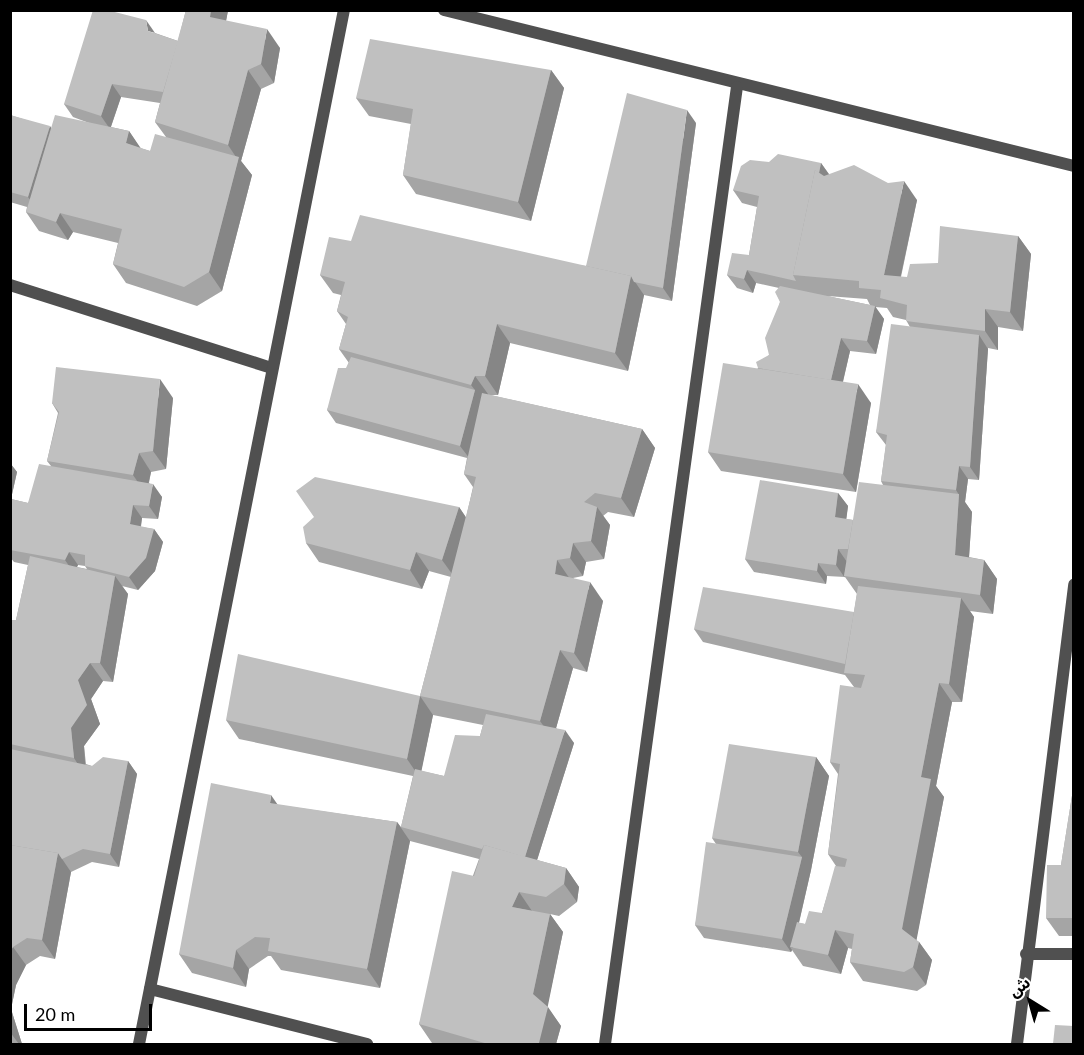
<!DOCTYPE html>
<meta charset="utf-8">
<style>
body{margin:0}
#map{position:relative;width:1084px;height:1055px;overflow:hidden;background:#fff;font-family:Lato,"Noto Sans Arabic",sans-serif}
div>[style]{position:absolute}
.street>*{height:12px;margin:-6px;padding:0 6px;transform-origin:6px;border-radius:6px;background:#505050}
.wall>*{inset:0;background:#a5a5a5}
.shaded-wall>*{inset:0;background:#868686}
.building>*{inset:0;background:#c0c0c0}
span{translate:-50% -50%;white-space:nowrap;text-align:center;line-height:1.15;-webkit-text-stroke:5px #fff;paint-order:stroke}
.frame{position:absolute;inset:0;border:12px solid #000;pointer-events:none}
.north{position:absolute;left:1000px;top:971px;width:60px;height:60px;-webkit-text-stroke:4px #fff;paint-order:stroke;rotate:323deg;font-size:16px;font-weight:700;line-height:24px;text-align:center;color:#000}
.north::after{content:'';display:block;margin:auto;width:21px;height:27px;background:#000;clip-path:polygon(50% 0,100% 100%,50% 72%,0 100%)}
.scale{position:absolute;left:24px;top:1004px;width:128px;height:27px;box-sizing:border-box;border:3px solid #000;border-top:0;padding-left:8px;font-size:18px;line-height:21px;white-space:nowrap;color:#000;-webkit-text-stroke:4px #fff;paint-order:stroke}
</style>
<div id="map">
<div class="street">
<i style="left:444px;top:10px;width:649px;rotate:13.91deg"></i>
<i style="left:10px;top:285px;width:274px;rotate:17.6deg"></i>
<i style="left:1026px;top:954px;width:48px"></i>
<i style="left:150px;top:989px;width:224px;rotate:14.2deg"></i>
<i style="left:139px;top:1044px;width:1054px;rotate:-78.79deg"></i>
<i style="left:605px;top:1044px;width:966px;rotate:-82.15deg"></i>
<i style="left:1017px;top:1044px;width:463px;rotate:-82.9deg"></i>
</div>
<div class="wall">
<i style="clip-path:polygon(evenodd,186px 10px,228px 10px,226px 21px,280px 48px,274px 83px,261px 89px,241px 161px,252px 175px,222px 291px,197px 306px,126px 283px,113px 264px,118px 243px,73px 232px,68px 240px,39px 231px,26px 212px,27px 207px,10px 202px,10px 115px,51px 128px,89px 123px,73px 117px,64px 104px,155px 33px,178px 41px,186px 10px,121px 97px,160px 103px,155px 122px,166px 137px,150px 151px,140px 148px,129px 131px,111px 127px,121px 97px)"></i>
<i style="clip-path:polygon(551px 70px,564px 88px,531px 221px,416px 194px,403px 175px,411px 124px,369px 116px,356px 98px)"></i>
<i style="clip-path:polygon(evenodd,696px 123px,672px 301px,644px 295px,628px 371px,510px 343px,498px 395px,490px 395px,642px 429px,655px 448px,634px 517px,608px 512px,603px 516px,610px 525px,604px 559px,586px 562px,583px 576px,573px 578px,603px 601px,587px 672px,573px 668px,556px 728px,574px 743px,537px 860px,566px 868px,579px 887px,577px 902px,559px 916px,550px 914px,563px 932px,547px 1007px,561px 1026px,556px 1044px,437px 1044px,432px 1043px,419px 1024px,479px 859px,410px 841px,380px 988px,281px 970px,271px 956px,268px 956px,249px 969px,246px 987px,192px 973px,179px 954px,278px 805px,397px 822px,401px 827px,413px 776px,239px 739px,226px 720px,420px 696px,451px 577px,429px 571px,422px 589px,319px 562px,306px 543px,459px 507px,466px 518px,473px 487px,464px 474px,467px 458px,336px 423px,327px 410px,349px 363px,339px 349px,346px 324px,337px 311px,341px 295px,333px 293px,320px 275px,351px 241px,586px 266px,696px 123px,433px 715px,483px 725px,480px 736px,444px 776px,421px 771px,433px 715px)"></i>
<i style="clip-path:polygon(evenodd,769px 162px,821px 163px,829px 174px,917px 200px,901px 277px,907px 277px,938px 263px,1018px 236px,1031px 254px,1023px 331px,998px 327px,998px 350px,988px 348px,979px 480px,968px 479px,965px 502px,972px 512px,969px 557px,984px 560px,997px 579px,993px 614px,970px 611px,974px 617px,962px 702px,952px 702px,936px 786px,944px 797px,916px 940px,919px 942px,932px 960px,926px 985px,917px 991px,863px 981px,850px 962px,852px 949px,848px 948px,841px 974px,803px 966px,792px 950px,791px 952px,704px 938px,695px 925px,716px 844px,712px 838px,816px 757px,829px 776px,811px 870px,799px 923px,805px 924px,822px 913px,836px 866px,828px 854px,838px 774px,830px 762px,854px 687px,845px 675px,703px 642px,694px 629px,854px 612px,857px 594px,845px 577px,827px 576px,826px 584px,754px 572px,745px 559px,838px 493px,848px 506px,846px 519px,853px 520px,883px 485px,881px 481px,886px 445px,876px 432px,910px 327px,906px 320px,893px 317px,887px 308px,875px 307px,884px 319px,876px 354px,850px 351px,843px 382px,871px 403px,856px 492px,721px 471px,708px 452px,758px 368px,769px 355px,780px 302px,779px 288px,756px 283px,753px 293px,737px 288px,727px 275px,749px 255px,757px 207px,742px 203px,733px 190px,769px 162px,827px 296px,867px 299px,870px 305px,827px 296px)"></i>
<i style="clip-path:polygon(evenodd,173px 398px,166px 469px,151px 472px,149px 483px,162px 497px,158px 519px,142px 518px,141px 527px,154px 529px,163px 542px,155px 571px,138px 590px,122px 586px,128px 594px,113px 682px,103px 681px,91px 699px,100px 724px,84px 746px,86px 764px,92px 766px,128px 761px,137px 774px,119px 867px,92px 862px,71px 872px,55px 959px,40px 956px,26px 965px,16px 985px,11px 1009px,22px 1044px,10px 1044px,10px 620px,16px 620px,28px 565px,14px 562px,10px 557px,10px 463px,17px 472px,11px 499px,28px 503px,51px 466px,47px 461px,58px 413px,52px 403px,173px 398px,78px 565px,85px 566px,87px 569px,77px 567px,78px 565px)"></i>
<i style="clip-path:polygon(1074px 783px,1074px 936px,1059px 936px,1046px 918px,1061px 865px)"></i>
</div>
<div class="shaded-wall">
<i style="clip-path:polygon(211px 10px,228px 11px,223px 36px,210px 17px)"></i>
<i style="clip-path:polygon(146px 20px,155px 33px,148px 31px)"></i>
<i style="clip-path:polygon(267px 29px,280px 48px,274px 83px,261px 64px)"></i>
<i style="clip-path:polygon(248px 70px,261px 89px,241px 161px,252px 175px,222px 291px,209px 272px,238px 160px,228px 145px)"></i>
<i style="clip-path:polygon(551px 70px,564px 88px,531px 221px,518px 202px)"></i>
<i style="clip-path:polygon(112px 84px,121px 97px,110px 129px,101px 116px)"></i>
<i style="clip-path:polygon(687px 110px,696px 123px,672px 301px,663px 288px)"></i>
<i style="clip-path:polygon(50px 126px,59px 139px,38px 210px,28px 197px)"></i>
<i style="clip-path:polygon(129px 131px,142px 150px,126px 143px)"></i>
<i style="clip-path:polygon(821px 163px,830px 176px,798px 276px)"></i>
<i style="clip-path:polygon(904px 181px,917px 200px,897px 293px,884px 275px)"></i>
<i style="clip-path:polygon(60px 213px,73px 232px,68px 240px,56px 222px)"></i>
<i style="clip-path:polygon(1018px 236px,1031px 254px,1023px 331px,1010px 312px)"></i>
<i style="clip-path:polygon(747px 270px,756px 283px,753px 293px,744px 279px)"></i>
<i style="clip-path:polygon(631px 276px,644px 295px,628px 371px,615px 353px)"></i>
<i style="clip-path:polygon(875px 306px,884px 319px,876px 354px,867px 341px)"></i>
<i style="clip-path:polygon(985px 309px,998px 327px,998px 350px,985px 331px)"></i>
<i style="clip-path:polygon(497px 324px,510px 343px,498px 395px,485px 376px)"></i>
<i style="clip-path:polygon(979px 335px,988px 349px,979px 480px,970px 467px)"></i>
<i style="clip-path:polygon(841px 338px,850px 351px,839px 398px,830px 384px)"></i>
<i style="clip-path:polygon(475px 376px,488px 394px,470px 459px,460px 446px,475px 390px,471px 385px)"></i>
<i style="clip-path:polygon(160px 379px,173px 398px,166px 469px,153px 451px)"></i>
<i style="clip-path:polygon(858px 384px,871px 403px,856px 492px,843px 474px)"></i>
<i style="clip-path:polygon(642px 429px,655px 448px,634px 517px,621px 498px)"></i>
<i style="clip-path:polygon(139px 453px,151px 472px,146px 494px,133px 475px)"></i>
<i style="clip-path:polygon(10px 463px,17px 472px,10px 503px)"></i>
<i style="clip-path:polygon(959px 466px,968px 479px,965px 502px,972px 512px,968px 573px,955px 555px,959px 495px,956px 490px)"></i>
<i style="clip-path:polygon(153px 484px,162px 497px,158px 519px,149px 506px)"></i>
<i style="clip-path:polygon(838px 493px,848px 506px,845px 530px,835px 517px)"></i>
<i style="clip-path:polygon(133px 505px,142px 518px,139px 537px,130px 524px)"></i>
<i style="clip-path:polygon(459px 507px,472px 526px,455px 578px,442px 560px)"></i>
<i style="clip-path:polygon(597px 507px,610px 525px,604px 559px,591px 541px)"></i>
<i style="clip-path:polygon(154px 529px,163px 542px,155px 571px,138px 590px,129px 577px)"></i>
<i style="clip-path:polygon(573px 543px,586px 562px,583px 576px,570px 558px)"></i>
<i style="clip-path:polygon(838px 549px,847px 562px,844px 576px,845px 578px,836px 565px)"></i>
<i style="clip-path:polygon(69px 552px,78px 565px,74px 573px,65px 560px)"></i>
<i style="clip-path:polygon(416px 552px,429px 571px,422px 589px,410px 570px)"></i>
<i style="clip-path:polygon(557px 560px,570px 579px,555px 574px)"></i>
<i style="clip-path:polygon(984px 560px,997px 579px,993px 614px,980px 595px)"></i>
<i style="clip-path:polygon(818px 563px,827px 576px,826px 584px,817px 571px)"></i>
<i style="clip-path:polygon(115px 576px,128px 594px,113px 682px,100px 663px)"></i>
<i style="clip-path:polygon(590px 582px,603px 601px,587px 672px,574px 653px)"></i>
<i style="clip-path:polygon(961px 598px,974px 617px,962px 702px,949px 684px)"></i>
<i style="clip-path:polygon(560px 650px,573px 668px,553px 739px,540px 721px)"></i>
<i style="clip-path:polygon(90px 663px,103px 681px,91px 699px,100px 724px,84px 746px,86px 777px,74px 758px,71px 728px,78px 680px)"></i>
<i style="clip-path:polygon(939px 683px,952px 702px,936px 786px,944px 797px,915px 948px,902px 929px,921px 777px)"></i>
<i style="clip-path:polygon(420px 696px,433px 715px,420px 778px,407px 759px)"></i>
<i style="clip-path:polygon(565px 730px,574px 743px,533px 873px,524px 860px)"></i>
<i style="clip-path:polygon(816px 757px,829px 776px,811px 870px,793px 948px,790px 947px,792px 950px,791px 952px,782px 939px,802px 857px,798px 852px)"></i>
<i style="clip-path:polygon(128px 761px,137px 774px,119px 867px,110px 854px)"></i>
<i style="clip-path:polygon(271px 795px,284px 814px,270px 803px)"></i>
<i style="clip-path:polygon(397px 822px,410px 841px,380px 988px,367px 969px)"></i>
<i style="clip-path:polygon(58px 853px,71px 872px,55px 959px,42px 940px)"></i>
<i style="clip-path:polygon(566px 868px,579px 887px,577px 902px,564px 884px)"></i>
<i style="clip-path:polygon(519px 892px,532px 911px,512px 907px)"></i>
<i style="clip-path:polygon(550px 914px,563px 932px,547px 1010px,548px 1007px,561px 1026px,556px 1044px,540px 1044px,539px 1043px,533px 994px)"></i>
<i style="clip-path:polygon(835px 930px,848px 948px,841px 974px,828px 955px)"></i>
<i style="clip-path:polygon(919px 942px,932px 960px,926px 985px,913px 967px)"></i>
<i style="clip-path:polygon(13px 947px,26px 965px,16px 985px,11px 1009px,22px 1044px,19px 1044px,10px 1032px,10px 952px)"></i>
<i style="clip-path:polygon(236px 950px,249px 969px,246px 987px,233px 968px)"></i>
</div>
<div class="building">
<i style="clip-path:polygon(93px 10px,107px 10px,146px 20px,148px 31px,178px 41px,163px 92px,112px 84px,101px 116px,64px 104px)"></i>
<i style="clip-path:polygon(186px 10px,211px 10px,210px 17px,267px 29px,261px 64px,248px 70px,228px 145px,155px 122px)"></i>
<i style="clip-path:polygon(370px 39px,551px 70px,518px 202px,403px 175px,413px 109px,356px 98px)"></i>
<i style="clip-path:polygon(627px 93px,687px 110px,663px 288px,634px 282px,631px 276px,586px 266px)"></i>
<i style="clip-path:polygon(10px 115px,50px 126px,28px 197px,10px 192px)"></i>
<i style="clip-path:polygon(55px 115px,129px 131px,126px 143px,150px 151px,155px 134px,239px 157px,209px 272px,184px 287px,113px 264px,122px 229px,60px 213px,56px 222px,26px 212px)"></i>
<i style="clip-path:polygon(778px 154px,821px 163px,819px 173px,815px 170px,793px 275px,796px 281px,747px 270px,744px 279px,727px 275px,732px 253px,749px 255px,759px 196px,733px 190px,741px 166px,750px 160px,769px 162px)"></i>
<i style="clip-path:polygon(854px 165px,888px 183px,904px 181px,884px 275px,907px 277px,910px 264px,938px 263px,940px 226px,1018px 236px,1010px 312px,985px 309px,985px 331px,906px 321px,907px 305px,880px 298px,881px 290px,859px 288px,859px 281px,793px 275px,815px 170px,824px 176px)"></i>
<i style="clip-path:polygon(360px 215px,631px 276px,615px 353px,497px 324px,485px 376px,475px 376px,471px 385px,339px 349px,348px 317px,337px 311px,345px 282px,320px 275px,329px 237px,351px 241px)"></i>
<i style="clip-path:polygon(780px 286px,875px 306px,867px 341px,841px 338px,831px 380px,758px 368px,756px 362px,769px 355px,765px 338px,780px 302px,775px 292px)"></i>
<i style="clip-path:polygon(891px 324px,979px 335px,970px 467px,959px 466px,956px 490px,881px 481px,887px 435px,876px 432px)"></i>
<i style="clip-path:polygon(351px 357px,475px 390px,460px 446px,327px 410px,338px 368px,346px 368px)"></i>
<i style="clip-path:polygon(723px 363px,858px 384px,843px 474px,708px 452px)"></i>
<i style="clip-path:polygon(56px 367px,160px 379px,153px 451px,139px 453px,133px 475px,47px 461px,59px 412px,52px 403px)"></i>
<i style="clip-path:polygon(482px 393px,642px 429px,621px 498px,595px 493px,584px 502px,597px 507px,591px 541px,573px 543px,570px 558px,557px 560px,555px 574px,590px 582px,574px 653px,560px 650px,540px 721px,420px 696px,476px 477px,464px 474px)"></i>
<i style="clip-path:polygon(39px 464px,153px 484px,149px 506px,133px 505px,130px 524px,154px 529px,146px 558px,129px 577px,85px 566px,85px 555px,69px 552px,65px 560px,10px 550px,11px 499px,28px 503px)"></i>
<i style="clip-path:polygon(315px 477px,459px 507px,442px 560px,416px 552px,410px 570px,306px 543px,303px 527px,314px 517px,296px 491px)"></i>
<i style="clip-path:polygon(760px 480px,838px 493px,835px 517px,853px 520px,848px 549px,838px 549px,836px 565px,818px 563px,817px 571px,745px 559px)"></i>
<i style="clip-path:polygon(859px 482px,959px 494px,955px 555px,984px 560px,980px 595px,844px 576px)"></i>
<i style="clip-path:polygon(30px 556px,115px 576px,100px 663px,90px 663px,78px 680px,87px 705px,71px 728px,74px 758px,10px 744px,10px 620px,16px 620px)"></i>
<i style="clip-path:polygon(858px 586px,961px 598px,949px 684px,939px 683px,921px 777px,931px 779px,902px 929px,919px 942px,913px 967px,904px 972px,850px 962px,854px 934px,835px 930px,828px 955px,790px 947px,797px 922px,805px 924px,809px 911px,822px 913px,835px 866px,845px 867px,847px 859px,828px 854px,840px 764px,830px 762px,840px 685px,861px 688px,865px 675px,844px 673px)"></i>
<i style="clip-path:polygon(703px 587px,854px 612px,845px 664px,694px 629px)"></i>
<i style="clip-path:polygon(238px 654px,420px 696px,407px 759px,226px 720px)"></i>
<i style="clip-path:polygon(486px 714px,565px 730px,525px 857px,484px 845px,482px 849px,401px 827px,415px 769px,444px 776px,455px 735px,480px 736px)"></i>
<i style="clip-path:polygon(729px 744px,816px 757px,798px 852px,712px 838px)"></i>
<i style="clip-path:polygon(10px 749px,92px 766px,103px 757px,128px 761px,110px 854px,83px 849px,62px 859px,58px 853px,10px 845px)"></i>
<i style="clip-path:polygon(211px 783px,271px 795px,270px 803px,397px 822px,367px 969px,268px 951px,270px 938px,255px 937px,236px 950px,233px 968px,179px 954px)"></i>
<i style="clip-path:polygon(1074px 783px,1074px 918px,1046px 918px,1047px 865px,1061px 865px)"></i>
<i style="clip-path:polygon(706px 842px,802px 857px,782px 939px,695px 925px)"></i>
<i style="clip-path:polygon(10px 845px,58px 853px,42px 940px,27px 938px,13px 947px,10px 952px)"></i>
<i style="clip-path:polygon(484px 845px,566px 868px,564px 884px,546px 897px,519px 892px,512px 907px,550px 914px,533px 994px,548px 1007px,539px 1043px,536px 1044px,488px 1044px,419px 1024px,452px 871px,474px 876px)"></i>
<i style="clip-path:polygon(1055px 1025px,1074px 1026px,1074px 1044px,1053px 1044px)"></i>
</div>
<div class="frame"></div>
<div class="north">ش</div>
<div class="scale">20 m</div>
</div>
